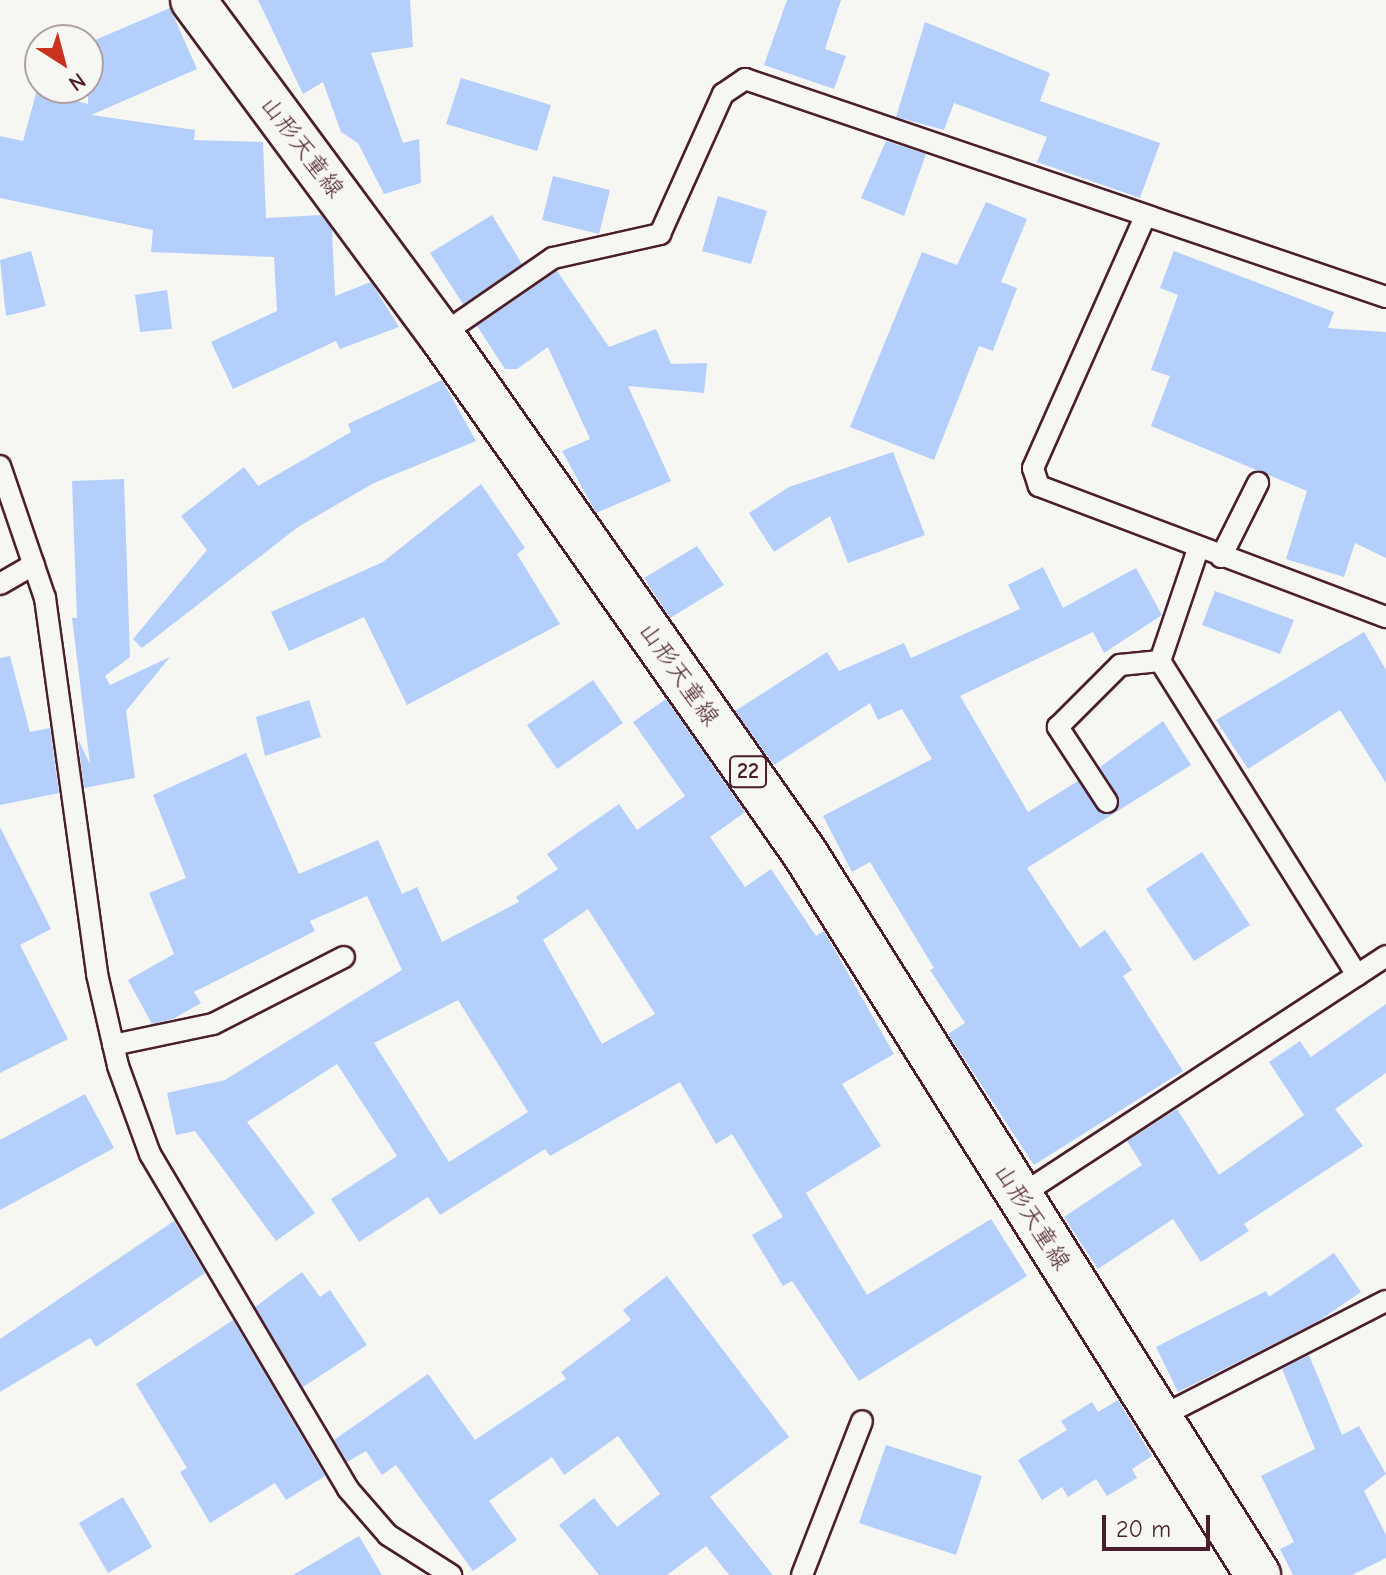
<!DOCTYPE html>
<meta charset="utf-8">
<style>
body{margin:0}
#map{position:relative;width:1386px;height:1575px;overflow:hidden;background:#f6f6f2;font-family:"Comic Neue","Klee One",sans-serif}
div>[style]{position:absolute}
.building>*{inset:0;background:#b5cffd}
.roads{filter:drop-shadow(2px 0 #4a1f2b) drop-shadow(-2px 0 #4a1f2b) drop-shadow(0 2px #4a1f2b) drop-shadow(0 -2px #4a1f2b)}
.service>*{height:20px;margin:-10px;padding:0 10px;transform-origin:10px;border-radius:10px;background:#f6f6f2}
.primary>*{height:44px;margin:-22px;padding:0 22px;transform-origin:22px;border-radius:22px;background:#f6f6f2}
span{translate:-50% -50%;white-space:nowrap;text-align:center;line-height:1.15;-webkit-text-stroke:6px #f6f6f2;paint-order:stroke}
.shield-label span{padding:2px 6px;background:#f6f6f2;border:2px solid;border-radius:6px;-webkit-text-stroke-width:0}
.shield-label{font-size:22px;color:#4a1f2b;font-weight:700}
.street-label{font-size:24px;color:#4a1f2b}
.north{position:absolute;left:24px;top:24px;width:80px;height:80px;box-sizing:border-box;background:#f6f6f2;border:2px solid #b1a0a2;border-radius:50%;rotate:144deg;font-size:22px;font-weight:700;line-height:32px;text-align:center;color:#4a1f2b}
.north::after{content:'';display:block;margin:auto;width:28px;height:36px;background:#c8321e;clip-path:polygon(50% 0,100% 100%,50% 72%,0 100%)}
.scale{position:absolute;left:1102px;top:1515px;width:108px;height:36px;box-sizing:border-box;border:4px solid #4a1f2b;border-top:0;padding-left:10px;font-size:24px;line-height:28px;white-space:nowrap;color:#4a1f2b;-webkit-text-stroke:6px #f6f6f2;paint-order:stroke}
</style>
<div id="map">
<div class="building">
<i style="clip-path:polygon(258px 0,410px 0,413px 47px,371px 53px,403px 143px,419px 139px,421px 183px,384px 194px,358px 143px,341px 132px,323px 82px,303px 94px)"></i>
<i style="clip-path:polygon(787px 0,841px 0,825px 49px,846px 56px,834px 89px,764px 65px)"></i>
<i style="clip-path:polygon(170px 8px,197px 69px,91px 115px,195px 130px,194px 140px,263px 142px,266px 218px,321px 215px,332px 229px,335px 296px,371px 282px,399px 327px,340px 349px,336px 341px,233px 389px,211px 342px,277px 311px,274px 257px,151px 252px,153px 230px,0 198px,0 136px,23px 141px,37px 90px,88px 104px,88px 43px)"></i>
<i style="clip-path:polygon(925px 22px,1050px 73px,1040px 101px,1160px 143px,1140px 198px,1037px 162px,1047px 137px,954px 103px,944px 130px,896px 117px)"></i>
<i style="clip-path:polygon(461px 78px,551px 105px,537px 151px,446px 124px)"></i>
<i style="clip-path:polygon(886px 141px,926px 154px,904px 216px,861px 198px)"></i>
<i style="clip-path:polygon(553px 176px,610px 190px,599px 234px,542px 220px)"></i>
<i style="clip-path:polygon(718px 196px,767px 211px,751px 264px,702px 251px)"></i>
<i style="clip-path:polygon(986px 202px,1027px 219px,1001px 282px,1017px 288px,993px 351px,979px 346px,934px 460px,850px 427px,922px 252px,957px 265px)"></i>
<i style="clip-path:polygon(492px 215px,522px 264px,463px 304px,430px 253px)"></i>
<i style="clip-path:polygon(31px 251px,46px 306px,6px 316px,0 260px)"></i>
<i style="clip-path:polygon(1174px 251px,1334px 312px,1328px 328px,1386px 332px,1386px 558px,1355px 543px,1344px 577px,1286px 559px,1307px 491px,1151px 426px,1170px 376px,1151px 370px,1178px 295px,1160px 288px)"></i>
<i style="clip-path:polygon(557px 271px,609px 347px,656px 329px,671px 364px,707px 363px,704px 393px,628px 386px,671px 481px,596px 513px,562px 451px,590px 439px,548px 347px,517px 369px,505px 369px,477px 326px)"></i>
<i style="clip-path:polygon(167px 290px,172px 329px,140px 332px,135px 295px)"></i>
<i style="clip-path:polygon(442px 380px,476px 441px,374px 483px,298px 527px,142px 648px,133px 639px,207px 550px,181px 516px,244px 467px,258px 486px,351px 432px,348px 424px)"></i>
<i style="clip-path:polygon(893px 452px,925px 535px,848px 563px,830px 516px,774px 552px,749px 513px,789px 487px)"></i>
<i style="clip-path:polygon(124px 479px,130px 657px,105px 676px,110px 685px,170px 657px,126px 711px,135px 778px,84px 788px,78px 739px,90px 764px,72px 618px,77px 618px,72px 481px)"></i>
<i style="clip-path:polygon(481px 484px,525px 548px,517px 554px,560px 624px,407px 705px,364px 617px,289px 651px,271px 612px,383px 562px)"></i>
<i style="clip-path:polygon(697px 546px,724px 585px,670px 618px,644px 578px)"></i>
<i style="clip-path:polygon(1043px 567px,1063px 608px,1136px 568px,1162px 615px,1104px 653px,1093px 632px,960px 696px,1028px 812px,1078px 781px,1100px 813px,1115px 812px,1118px 796px,1100px 767px,1163px 721px,1191px 765px,1027px 868px,1080px 948px,1105px 930px,1132px 970px,1123px 976px,1183px 1071px,1034px 1165px,948px 1034px,965px 1023px,930px 970px,934px 968px,870px 862px,852px 872px,823px 816px,932px 759px,902px 709px,878px 720px,870px 703px,774px 765px,735px 711px,827px 652px,839px 671px,904px 643px,911px 658px,1020px 609px,1008px 585px)"></i>
<i style="clip-path:polygon(1215px 591px,1294px 620px,1280px 654px,1202px 625px)"></i>
<i style="clip-path:polygon(1364px 632px,1386px 670px,1386px 783px,1340px 710px,1248px 769px,1216px 720px)"></i>
<i style="clip-path:polygon(10px 656px,30px 732px,50px 728px,59px 793px,0 805px,0 658px)"></i>
<i style="clip-path:polygon(593px 680px,623px 723px,557px 769px,527px 725px)"></i>
<i style="clip-path:polygon(evenodd,666px 699px,745px 812px,710px 837px,745px 887px,771px 869px,816px 936px,824px 931px,894px 1054px,842px 1084px,881px 1146px,806px 1193px,867px 1295px,991px 1219px,1027px 1276px,859px 1381px,792px 1281px,783px 1286px,752px 1235px,783px 1217px,732px 1134px,716px 1144px,680px 1082px,550px 1156px,545px 1149px,440px 1215px,428px 1197px,359px 1242px,331px 1199px,397px 1156px,337px 1064px,247px 1122px,315px 1213px,276px 1241px,195px 1131px,176px 1135px,167px 1093px,225px 1080px,402px 970px,367px 896px,310px 921px,315px 931px,194px 992px,201px 1003px,173px 1019px,152px 1024px,128px 980px,174px 954px,149px 893px,186px 878px,153px 795px,246px 753px,299px 874px,378px 840px,402px 894px,417px 887px,442px 942px,519px 902px,516px 897px,558px 869px,547px 854px,619px 804px,637px 830px,685px 796px,633px 722px,666px 699px,588px 909px,655px 1014px,602px 1044px,543px 940px,588px 909px,666px 699px,458px 1000px,528px 1112px,449px 1162px,374px 1043px,458px 1000px)"></i>
<i style="clip-path:polygon(309px 700px,321px 737px,265px 756px,256px 717px)"></i>
<i style="clip-path:polygon(0 827px,51px 929px,20px 945px,68px 1039px,0 1073px)"></i>
<i style="clip-path:polygon(1202px 852px,1250px 925px,1194px 961px,1146px 889px)"></i>
<i style="clip-path:polygon(1386px 1004px,1386px 1073px,1335px 1109px,1363px 1146px,1244px 1224px,1249px 1231px,1201px 1262px,1173px 1219px,1098px 1269px,1064px 1217px,1142px 1165px,1127px 1141px,1177px 1109px,1219px 1175px,1304px 1115px,1269px 1062px,1300px 1041px,1311px 1057px)"></i>
<i style="clip-path:polygon(85px 1094px,114px 1148px,0 1210px,0 1140px)"></i>
<i style="clip-path:polygon(174px 1221px,205px 1273px,96px 1347px,90px 1338px,0 1392px,0 1339px)"></i>
<i style="clip-path:polygon(1334px 1253px,1361px 1292px,1317px 1322px,1178px 1392px,1156px 1347px,1266px 1291px,1269px 1297px)"></i>
<i style="clip-path:polygon(302px 1272px,320px 1297px,330px 1290px,367px 1345px,303px 1387px,255px 1307px)"></i>
<i style="clip-path:polygon(667px 1276px,789px 1437px,710px 1497px,773px 1575px,729px 1575px,706px 1546px,667px 1575px,599px 1575px,559px 1525px,594px 1498px,617px 1527px,660px 1494px,618px 1436px,564px 1475px,552px 1457px,489px 1501px,517px 1540px,473px 1571px,396px 1465px,382px 1475px,366px 1451px,347px 1462px,334px 1440px,428px 1374px,475px 1440px,566px 1379px,561px 1372px,631px 1320px,623px 1310px)"></i>
<i style="clip-path:polygon(233px 1320px,325px 1476px,286px 1500px,275px 1483px,210px 1523px,180px 1472px,187px 1468px,136px 1384px)"></i>
<i style="clip-path:polygon(1309px 1355px,1342px 1435px,1359px 1426px,1386px 1474px,1364px 1491px,1386px 1535px,1386px 1558px,1352px 1575px,1293px 1575px,1280px 1549px,1294px 1542px,1261px 1476px,1315px 1449px,1282px 1369px)"></i>
<i style="clip-path:polygon(1118px 1400px,1152px 1456px,1132px 1469px,1137px 1478px,1107px 1496px,1096px 1479px,1068px 1497px,1062px 1487px,1042px 1500px,1018px 1460px,1067px 1430px,1061px 1421px,1092px 1402px,1098px 1412px)"></i>
<i style="clip-path:polygon(886px 1445px,982px 1476px,956px 1555px,859px 1523px)"></i>
<i style="clip-path:polygon(123px 1497px,152px 1547px,108px 1573px,79px 1523px)"></i>
<i style="clip-path:polygon(359px 1536px,382px 1575px,293px 1575px)"></i>
</div>
<div class="roads">
<div class="service">
<i style="left:1144px;top:219px;width:273px;rotate:114deg"></i>
<i style="left:1033px;top:468px;width:19px;rotate:72deg"></i>
<i style="left:1039px;top:486px;width:371px;rotate:20.7deg"></i>
<i style="left:441px;top:335px;width:136px;rotate:-34.5deg"></i>
<i style="left:553px;top:258px;width:110px;rotate:-12.6deg"></i>
<i style="left:660px;top:234px;width:154px;rotate:-65.8deg"></i>
<i style="left:723px;top:94px;width:27px;rotate:-34deg"></i>
<i style="left:745px;top:79px;width:677px;rotate:18.78deg"></i>
<i style="left:0;top:466px;width:139px;rotate:71.2deg"></i>
<i style="left:45px;top:598px;width:380px;rotate:82.1deg"></i>
<i style="left:97px;top:974px;width:94px;rotate:77.1deg"></i>
<i style="left:118px;top:1066px;width:94px;rotate:70deg"></i>
<i style="left:150px;top:1154px;width:389px;rotate:59.4deg"></i>
<i style="left:348px;top:1489px;width:61px;rotate:49deg"></i>
<i style="left:388px;top:1535px;width:75px;rotate:32.4deg"></i>
<i style="left:1198px;top:549px;width:118px;rotate:108.7deg"></i>
<i style="left:1160px;top:661px;width:371px;rotate:57.9deg"></i>
<i style="left:1221px;top:557px;width:83px;rotate:-63.4deg"></i>
<i style="left:0;top:584px;width:39px;rotate:-30deg"></i>
<i style="left:1107px;top:802px;width:90px;rotate:-123.2deg"></i>
<i style="left:1058px;top:727px;width:88px;rotate:-45deg"></i>
<i style="left:1120px;top:665px;width:40px;rotate:-5.7deg"></i>
<i style="left:113px;top:1045px;width:102px;rotate:-11.9deg"></i>
<i style="left:213px;top:1024px;width:147px;rotate:-27.1deg"></i>
<i style="left:1018px;top:1197px;width:440px;rotate:-33.2deg"></i>
<i style="left:1158px;top:1418px;width:256px;rotate:-27.2deg"></i>
<i style="left:802px;top:1575px;width:165px;rotate:-68.7deg"></i>
</div>
<div class="primary">
<i style="left:193px;top:0;width:417px;rotate:53.5deg"></i>
<i style="left:441px;top:335px;width:632px;rotate:54.93deg"></i>
<i style="left:804px;top:852px;width:854px;rotate:57.87deg"></i>
</div>
</div>
<div class="shield-label">
<span style="left:748px;top:772px">22</span>
</div>
<div class="street-label">
<span style="left:302px;top:147px;rotate:53deg">山形天童線</span>
<span style="left:679px;top:674px;rotate:55deg">山形天童線</span>
<span style="left:1032px;top:1217px;rotate:58deg">山形天童線</span>
</div>
<div class="north">N</div>
<div class="scale">20 m</div>
</div>
